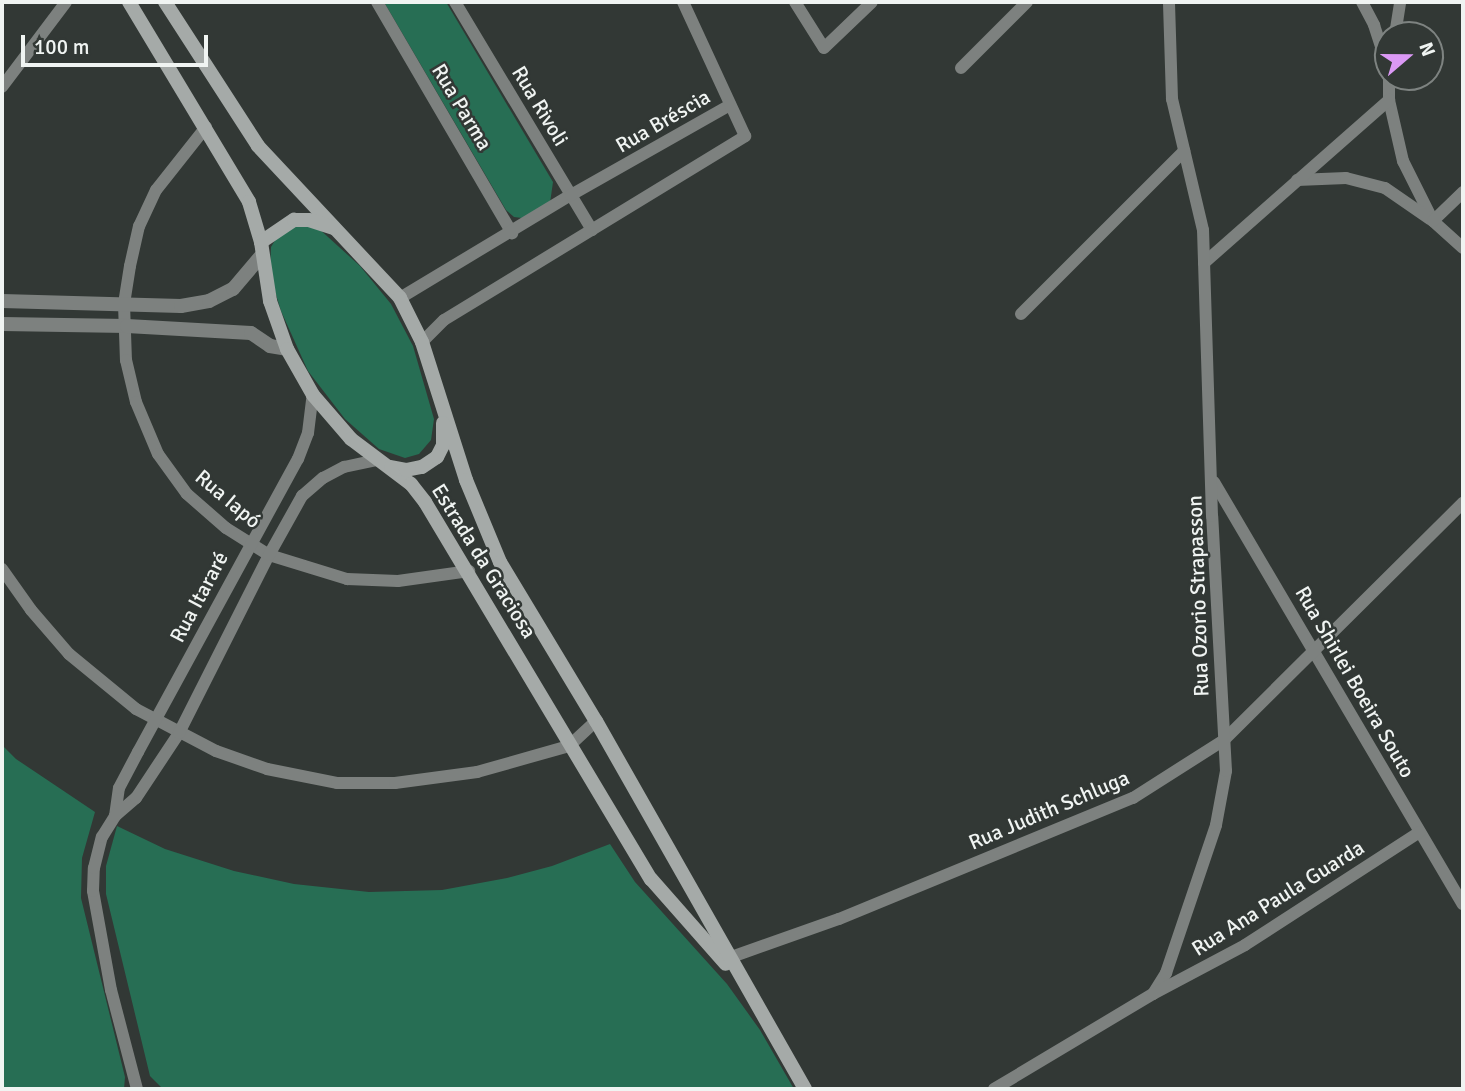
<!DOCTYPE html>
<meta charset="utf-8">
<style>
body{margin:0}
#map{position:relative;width:1465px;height:1091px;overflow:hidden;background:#323835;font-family:Signika,sans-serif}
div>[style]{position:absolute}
.green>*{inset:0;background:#276e54}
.minor>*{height:12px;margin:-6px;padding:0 6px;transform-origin:6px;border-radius:6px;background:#7d817f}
.tertiary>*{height:14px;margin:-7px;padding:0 7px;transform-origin:7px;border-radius:7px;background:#7d817f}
.secondary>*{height:14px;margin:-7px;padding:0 7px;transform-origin:7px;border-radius:7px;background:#a5aaa8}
span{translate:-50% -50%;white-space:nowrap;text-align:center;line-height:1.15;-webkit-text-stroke:5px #323835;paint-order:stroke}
.street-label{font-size:21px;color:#f0f4f2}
.frame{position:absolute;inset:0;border:4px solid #f0f4f2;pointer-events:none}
.north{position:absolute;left:1374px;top:21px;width:70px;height:70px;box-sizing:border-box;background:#323835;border:2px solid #7e8381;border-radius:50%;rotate:70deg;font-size:19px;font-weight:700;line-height:28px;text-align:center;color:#f0f4f2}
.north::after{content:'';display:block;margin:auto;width:24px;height:32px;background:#db99f5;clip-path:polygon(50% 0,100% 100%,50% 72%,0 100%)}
.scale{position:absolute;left:21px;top:35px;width:187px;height:32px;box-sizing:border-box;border:4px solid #f0f4f2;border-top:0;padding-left:9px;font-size:21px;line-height:24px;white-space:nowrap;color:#f0f4f2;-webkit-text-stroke:5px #323835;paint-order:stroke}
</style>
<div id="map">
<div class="green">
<i style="clip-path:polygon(384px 2px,446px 2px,553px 182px,550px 203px,522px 218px,514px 217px,506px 210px)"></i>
<i style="clip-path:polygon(297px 224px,317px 227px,360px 266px,391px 304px,413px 346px,434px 419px,431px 440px,419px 454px,405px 458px,379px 449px,345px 419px,308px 371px,281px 311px,270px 275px,271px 247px,280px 232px)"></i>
<i style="clip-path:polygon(2px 745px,16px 759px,95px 812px,82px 858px,81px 898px,125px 1077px,124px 1089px,2px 1089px)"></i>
<i style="clip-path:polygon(117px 826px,165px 849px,234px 871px,294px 884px,369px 892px,442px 890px,507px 878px,552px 866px,610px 844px,635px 882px,727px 984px,760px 1030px,794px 1089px,163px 1089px,150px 1076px,106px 894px,106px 866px)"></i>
</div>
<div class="minor">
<i style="left:377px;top:2px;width:268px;rotate:59.7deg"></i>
<i style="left:455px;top:2px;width:266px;rotate:59deg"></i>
<i style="left:795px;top:2px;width:54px;rotate:57.8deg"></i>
<i style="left:824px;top:48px;width:66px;rotate:-43.8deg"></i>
<i style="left:1362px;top:2px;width:26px;rotate:62deg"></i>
<i style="left:1374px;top:25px;width:45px;rotate:72deg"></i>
<i style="left:1395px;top:35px;width:33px;rotate:-81deg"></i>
<i style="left:961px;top:68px;width:93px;rotate:-45deg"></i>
<i style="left:1389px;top:77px;width:23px;rotate:90deg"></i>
<i style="left:1389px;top:100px;width:63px;rotate:77.1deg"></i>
<i style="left:1403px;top:161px;width:67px;rotate:63.4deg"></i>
<i style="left:1433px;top:221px;width:40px;rotate:42deg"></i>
<i style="left:2px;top:87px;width:106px;rotate:-53deg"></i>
<i style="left:206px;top:127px;width:80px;rotate:128.4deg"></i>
<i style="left:156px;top:190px;width:40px;rotate:115deg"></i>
<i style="left:139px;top:226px;width:41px;rotate:102.7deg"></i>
<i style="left:130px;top:266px;width:38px;rotate:99deg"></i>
<i style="left:124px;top:304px;width:56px;rotate:88deg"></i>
<i style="left:126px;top:360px;width:43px;rotate:76.6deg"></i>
<i style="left:136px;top:402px;width:56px;rotate:67.1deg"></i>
<i style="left:158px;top:454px;width:49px;rotate:54.1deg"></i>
<i style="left:187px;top:494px;width:52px;rotate:41.1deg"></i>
<i style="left:226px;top:528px;width:51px;rotate:32.1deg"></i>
<i style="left:269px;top:555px;width:82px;rotate:17.1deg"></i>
<i style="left:347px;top:579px;width:51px;rotate:2.2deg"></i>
<i style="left:398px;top:581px;width:72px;rotate:-8deg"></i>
<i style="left:1297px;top:180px;width:49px;rotate:-2.3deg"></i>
<i style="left:1346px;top:178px;width:40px;rotate:14.4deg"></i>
<i style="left:1385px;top:188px;width:55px;rotate:34.6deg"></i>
<i style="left:1433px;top:221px;width:42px;rotate:-44deg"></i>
<i style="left:1204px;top:263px;width:247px;rotate:-41.4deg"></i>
<i style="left:400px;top:298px;width:200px;rotate:-31.1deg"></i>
<i style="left:571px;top:195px;width:183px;rotate:-29.5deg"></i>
<i style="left:1021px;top:314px;width:231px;rotate:-45deg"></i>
<i style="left:422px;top:342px;width:31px;rotate:-45deg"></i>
<i style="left:444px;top:320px;width:353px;rotate:-31.4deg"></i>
<i style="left:745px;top:136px;width:148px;rotate:-114.8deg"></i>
<i style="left:1214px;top:482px;width:490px;rotate:59.5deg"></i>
<i style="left:2px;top:569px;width:50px;rotate:54.7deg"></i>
<i style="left:31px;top:610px;width:58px;rotate:49.2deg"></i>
<i style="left:69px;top:654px;width:87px;rotate:39.4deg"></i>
<i style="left:136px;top:709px;width:90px;rotate:27.7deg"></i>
<i style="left:216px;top:751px;width:54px;rotate:19.4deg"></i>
<i style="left:267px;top:769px;width:71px;rotate:11.3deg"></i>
<i style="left:337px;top:783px;width:58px"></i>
<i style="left:395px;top:783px;width:83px;rotate:-7.6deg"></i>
<i style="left:477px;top:772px;width:96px;rotate:-15.8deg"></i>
<i style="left:569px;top:746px;width:37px;rotate:-43deg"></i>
<i style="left:115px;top:816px;width:28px;rotate:-82deg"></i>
<i style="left:119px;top:788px;width:41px;rotate:-62.2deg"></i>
<i style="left:138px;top:752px;width:334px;rotate:-61.4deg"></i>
<i style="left:298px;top:459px;width:28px;rotate:-69deg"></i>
<i style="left:308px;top:433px;width:38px;rotate:-83deg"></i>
<i style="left:723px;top:960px;width:123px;rotate:-19.5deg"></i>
<i style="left:839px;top:919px;width:318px;rotate:-22.4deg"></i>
<i style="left:1133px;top:798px;width:108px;rotate:-32.5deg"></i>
<i style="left:1224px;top:740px;width:337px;rotate:-44.8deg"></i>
<i style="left:1153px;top:994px;width:25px;rotate:-58deg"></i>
<i style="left:1166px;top:973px;width:156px;rotate:-71.3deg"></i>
<i style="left:1216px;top:825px;width:55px;rotate:-79.5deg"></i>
<i style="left:1226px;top:771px;width:255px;rotate:-93.1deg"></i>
<i style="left:1212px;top:516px;width:286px;rotate:-91.8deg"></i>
<i style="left:1203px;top:230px;width:135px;rotate:-103.3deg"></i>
<i style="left:1172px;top:99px;width:97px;rotate:-91.8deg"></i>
<i style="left:137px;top:1089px;width:102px;rotate:-104.7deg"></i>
<i style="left:111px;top:990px;width:101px;rotate:-100.3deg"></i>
<i style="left:93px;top:891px;width:23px;rotate:-88deg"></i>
<i style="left:94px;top:868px;width:32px;rotate:-76deg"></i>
<i style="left:102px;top:837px;width:25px;rotate:-58deg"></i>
<i style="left:115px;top:816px;width:28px;rotate:-41deg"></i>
<i style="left:136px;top:798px;width:78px;rotate:-56.5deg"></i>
<i style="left:179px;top:733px;width:199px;rotate:-63.2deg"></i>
<i style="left:269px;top:555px;width:68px;rotate:-60.8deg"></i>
<i style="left:302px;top:496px;width:28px;rotate:-41deg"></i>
<i style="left:323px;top:478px;width:24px;rotate:-28deg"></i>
<i style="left:344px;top:467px;width:34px;rotate:-12deg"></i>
<i style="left:994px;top:1089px;width:185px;rotate:-30.9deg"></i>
<i style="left:1153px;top:994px;width:104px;rotate:-28deg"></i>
<i style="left:1245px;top:945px;width:208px;rotate:-32.9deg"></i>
</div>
<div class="tertiary">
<i style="left:2px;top:301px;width:179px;rotate:1.6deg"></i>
<i style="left:181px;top:306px;width:28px;rotate:-10deg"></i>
<i style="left:209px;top:301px;width:27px;rotate:-27deg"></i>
<i style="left:233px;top:289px;width:43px;rotate:-49.7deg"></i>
<i style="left:2px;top:324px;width:125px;rotate:0.9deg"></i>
<i style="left:127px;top:326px;width:124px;rotate:3.2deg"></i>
<i style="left:251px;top:333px;width:23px;rotate:34deg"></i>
<i style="left:270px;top:346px;width:17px;rotate:10deg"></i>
</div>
<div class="secondary">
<i style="left:129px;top:2px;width:233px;rotate:59deg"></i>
<i style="left:249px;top:202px;width:42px;rotate:73.3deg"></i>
<i style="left:261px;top:242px;width:60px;rotate:81.3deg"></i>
<i style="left:270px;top:301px;width:51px;rotate:70.5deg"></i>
<i style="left:287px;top:349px;width:53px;rotate:60.5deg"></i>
<i style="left:313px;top:395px;width:58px;rotate:49.2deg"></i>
<i style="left:351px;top:439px;width:75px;rotate:36.9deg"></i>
<i style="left:411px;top:484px;width:23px;rotate:52deg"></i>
<i style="left:425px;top:502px;width:440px;rotate:59.1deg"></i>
<i style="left:651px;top:879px;width:113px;rotate:48.6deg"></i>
<i style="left:165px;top:2px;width:171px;rotate:57.1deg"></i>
<i style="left:258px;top:146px;width:208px;rotate:46.9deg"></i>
<i style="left:400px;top:298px;width:49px;rotate:63.4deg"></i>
<i style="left:422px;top:342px;width:145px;rotate:72.3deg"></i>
<i style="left:466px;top:480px;width:89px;rotate:67.5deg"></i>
<i style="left:500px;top:562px;width:186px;rotate:58.9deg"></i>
<i style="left:596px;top:721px;width:423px;rotate:60.4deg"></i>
<i style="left:261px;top:242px;width:40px;rotate:-34deg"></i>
<i style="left:294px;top:220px;width:15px"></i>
<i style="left:309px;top:220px;width:26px;rotate:18deg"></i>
<i style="left:391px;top:467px;width:15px;rotate:11deg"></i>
<i style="left:406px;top:470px;width:16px;rotate:-11deg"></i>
<i style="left:422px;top:467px;width:18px;rotate:-34deg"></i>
<i style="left:437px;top:457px;width:13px;rotate:-63deg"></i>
<i style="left:443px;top:445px;width:22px;rotate:-90deg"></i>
</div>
<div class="street-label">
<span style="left:540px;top:106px;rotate:59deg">Rua Rivoli</span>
<span style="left:462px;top:107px;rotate:59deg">Rua Parma</span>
<span style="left:663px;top:121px;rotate:-30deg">Rua Bréscia</span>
<span style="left:228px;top:499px;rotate:40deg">Rua Iapó</span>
<span style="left:484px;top:561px;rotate:58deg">Estrada da Graciosa</span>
<span style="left:1198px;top:596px;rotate:-92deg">Rua Ozorio Strapasson</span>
<span style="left:199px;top:597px;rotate:-62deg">Rua Itararé</span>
<span style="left:1355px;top:682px;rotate:60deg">Rua Shirlei Boeira Souto</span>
<span style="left:1049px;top:810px;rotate:-23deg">Rua Judith Schluga</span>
<span style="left:1278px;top:898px;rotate:-32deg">Rua Ana Paula Guarda</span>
</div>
<div class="frame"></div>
<div class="north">N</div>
<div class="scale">100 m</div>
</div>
